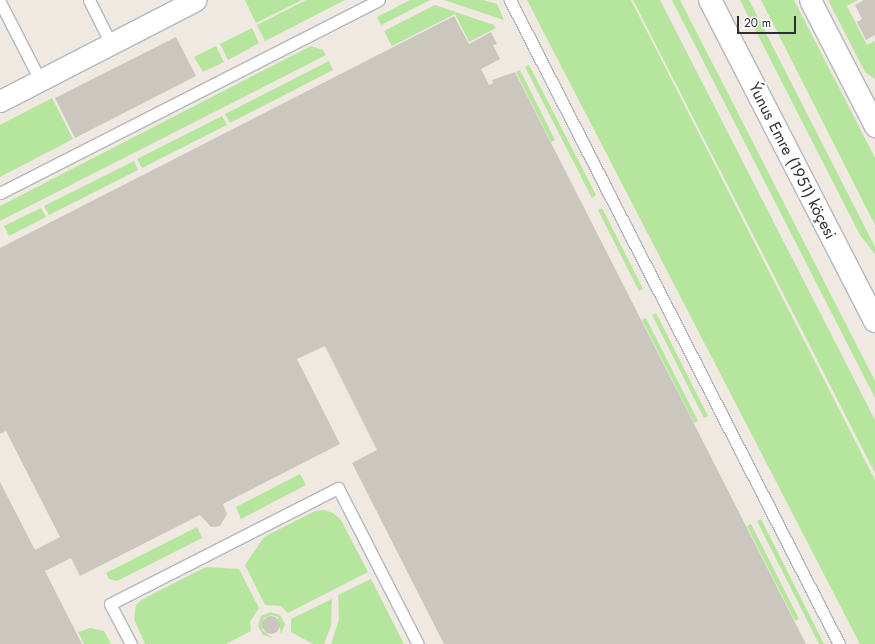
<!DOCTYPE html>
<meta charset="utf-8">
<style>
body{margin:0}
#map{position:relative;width:875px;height:644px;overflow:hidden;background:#efe9e1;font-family:Jost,sans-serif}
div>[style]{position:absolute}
.green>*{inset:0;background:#b6e59e}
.building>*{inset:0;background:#cbc7bf}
.round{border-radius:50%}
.roads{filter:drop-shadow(1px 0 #b4b7c1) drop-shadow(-1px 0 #b4b7c1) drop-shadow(0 1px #b4b7c1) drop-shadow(0 -1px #b4b7c1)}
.lane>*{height:11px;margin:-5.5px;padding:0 5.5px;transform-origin:5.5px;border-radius:5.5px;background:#fff}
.street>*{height:21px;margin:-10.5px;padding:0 10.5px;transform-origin:10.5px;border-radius:10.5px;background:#fff}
.secondary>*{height:22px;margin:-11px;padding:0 11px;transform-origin:11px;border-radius:11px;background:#fff}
span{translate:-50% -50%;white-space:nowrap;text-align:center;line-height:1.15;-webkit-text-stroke:4px #fff;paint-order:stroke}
.street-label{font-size:16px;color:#2e2e2e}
.scale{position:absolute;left:737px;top:16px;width:59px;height:18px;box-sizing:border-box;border:2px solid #2e2e2e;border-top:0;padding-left:5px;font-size:12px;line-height:14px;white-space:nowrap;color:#2e2e2e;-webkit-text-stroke:3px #fff;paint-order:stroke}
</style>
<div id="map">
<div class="green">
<i style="clip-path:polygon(245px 0,302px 0,256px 23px)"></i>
<i style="clip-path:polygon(306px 0,345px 0,265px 41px,257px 25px)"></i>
<i style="clip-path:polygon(410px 0,430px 0,381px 25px,377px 17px)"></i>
<i style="clip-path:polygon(444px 0,483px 0,497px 4px,504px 20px)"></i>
<i style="clip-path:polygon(527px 0,631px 0,875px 480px,875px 644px,860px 644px)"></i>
<i style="clip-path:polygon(633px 0,660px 0,875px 420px,875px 473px)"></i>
<i style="clip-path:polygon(672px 0,680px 0,875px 381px,875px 398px)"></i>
<i style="clip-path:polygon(740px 0,749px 0,875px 247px,875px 254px,860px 235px)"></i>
<i style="clip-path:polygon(761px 0,794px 0,875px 158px,875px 225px)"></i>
<i style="clip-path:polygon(828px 0,858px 0,847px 6px,867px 45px,875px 41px,875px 79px,865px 72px)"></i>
<i style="clip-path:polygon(435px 5px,494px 25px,496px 28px,469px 42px,455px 14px,392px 46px,384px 31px)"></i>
<i style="clip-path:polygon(252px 28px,259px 43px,228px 60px,220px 44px)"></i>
<i style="clip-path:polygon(216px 46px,224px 62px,203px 72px,194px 57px)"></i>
<i style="clip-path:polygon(311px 46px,323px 50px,326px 55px,0 221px,0 206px)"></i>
<i style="clip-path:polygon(329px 61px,333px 70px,230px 123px,225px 114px)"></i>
<i style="clip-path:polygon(529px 65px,596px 195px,592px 198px,525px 67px)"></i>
<i style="clip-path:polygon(520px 70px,555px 140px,551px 142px,516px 72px)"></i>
<i style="clip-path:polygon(52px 98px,73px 139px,0 177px,0 125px)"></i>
<i style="clip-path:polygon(222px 116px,227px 125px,142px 168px,137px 159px)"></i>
<i style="clip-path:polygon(134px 161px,138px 170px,49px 215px,44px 206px)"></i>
<i style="clip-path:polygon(41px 208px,46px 217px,9px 236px,4px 226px)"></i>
<i style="clip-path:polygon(602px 208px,643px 289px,639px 291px,598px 210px)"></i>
<i style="clip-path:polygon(656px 313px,708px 416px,704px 418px,652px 315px)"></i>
<i style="clip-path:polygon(646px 318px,698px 421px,694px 423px,642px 320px)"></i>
<i style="clip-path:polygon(300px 474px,306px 485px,241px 519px,236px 507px)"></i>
<i style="clip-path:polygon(324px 510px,333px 513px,341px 520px,368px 572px,288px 613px,281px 606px,265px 605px,245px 565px,264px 537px,315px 511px)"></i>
<i style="clip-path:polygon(761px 519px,824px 644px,819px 644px,757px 521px)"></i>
<i style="clip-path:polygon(751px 524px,799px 619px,795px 621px,747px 526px)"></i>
<i style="clip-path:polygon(197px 527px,202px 538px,117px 581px,109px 579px,106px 573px)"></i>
<i style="clip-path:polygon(206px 567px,239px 569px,259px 608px,250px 622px,251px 631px,226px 644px,145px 644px,134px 619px,136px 605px,143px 599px)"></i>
<i style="clip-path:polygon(371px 579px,404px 644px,331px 644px,339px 619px,338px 595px)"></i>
<i style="clip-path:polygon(332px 599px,331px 626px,324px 644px,313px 644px,291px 632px,291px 619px)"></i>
<i style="clip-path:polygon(270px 612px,280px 615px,285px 624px,281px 634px,278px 617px,271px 615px,264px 618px,262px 630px,273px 638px,263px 635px,258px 626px,261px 616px)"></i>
<i style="clip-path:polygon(90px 628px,104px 631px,111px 644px,84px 644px,78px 632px)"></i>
</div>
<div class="building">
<i style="clip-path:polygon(864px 0,875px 0,875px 35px,866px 40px,857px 22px,862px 19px,855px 5px)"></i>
<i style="clip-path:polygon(454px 16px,469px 44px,491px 32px,497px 44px,493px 45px,500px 59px,481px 69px,489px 85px,493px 83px,492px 80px,515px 72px,806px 644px,444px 644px,352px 463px,377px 450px,325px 346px,297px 359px,340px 444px,223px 504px,227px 514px,220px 526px,211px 527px,200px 515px,80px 576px,71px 558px,45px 571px,82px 644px,0 644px,0 482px,35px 550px,60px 537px,6px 431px,0 434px,0 248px)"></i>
<i style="clip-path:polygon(176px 37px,196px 76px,75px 138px,55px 98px)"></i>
<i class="round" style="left:262px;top:616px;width:18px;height:18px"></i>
</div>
<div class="roads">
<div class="lane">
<i style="left:89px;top:0;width:49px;rotate:63.4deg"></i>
<i style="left:510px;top:0;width:723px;rotate:62.94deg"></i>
<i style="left:0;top:2px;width:88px;rotate:62.9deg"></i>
<i style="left:0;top:193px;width:425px;rotate:-27deg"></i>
<i style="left:131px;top:644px;width:45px;rotate:-117.7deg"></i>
<i style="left:110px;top:604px;width:256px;rotate:-27deg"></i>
<i style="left:338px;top:488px;width:175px;rotate:62.9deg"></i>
</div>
<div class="street">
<i style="left:810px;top:0;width:142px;rotate:62.7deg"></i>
<i style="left:0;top:101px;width:220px;rotate:-27.3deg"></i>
</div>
<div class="secondary">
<i style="left:710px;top:0;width:361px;rotate:62.8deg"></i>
</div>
</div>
<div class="street-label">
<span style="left:792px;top:161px;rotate:63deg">Ýunus Emre (1951) köçesi</span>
</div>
<div class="scale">20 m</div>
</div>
